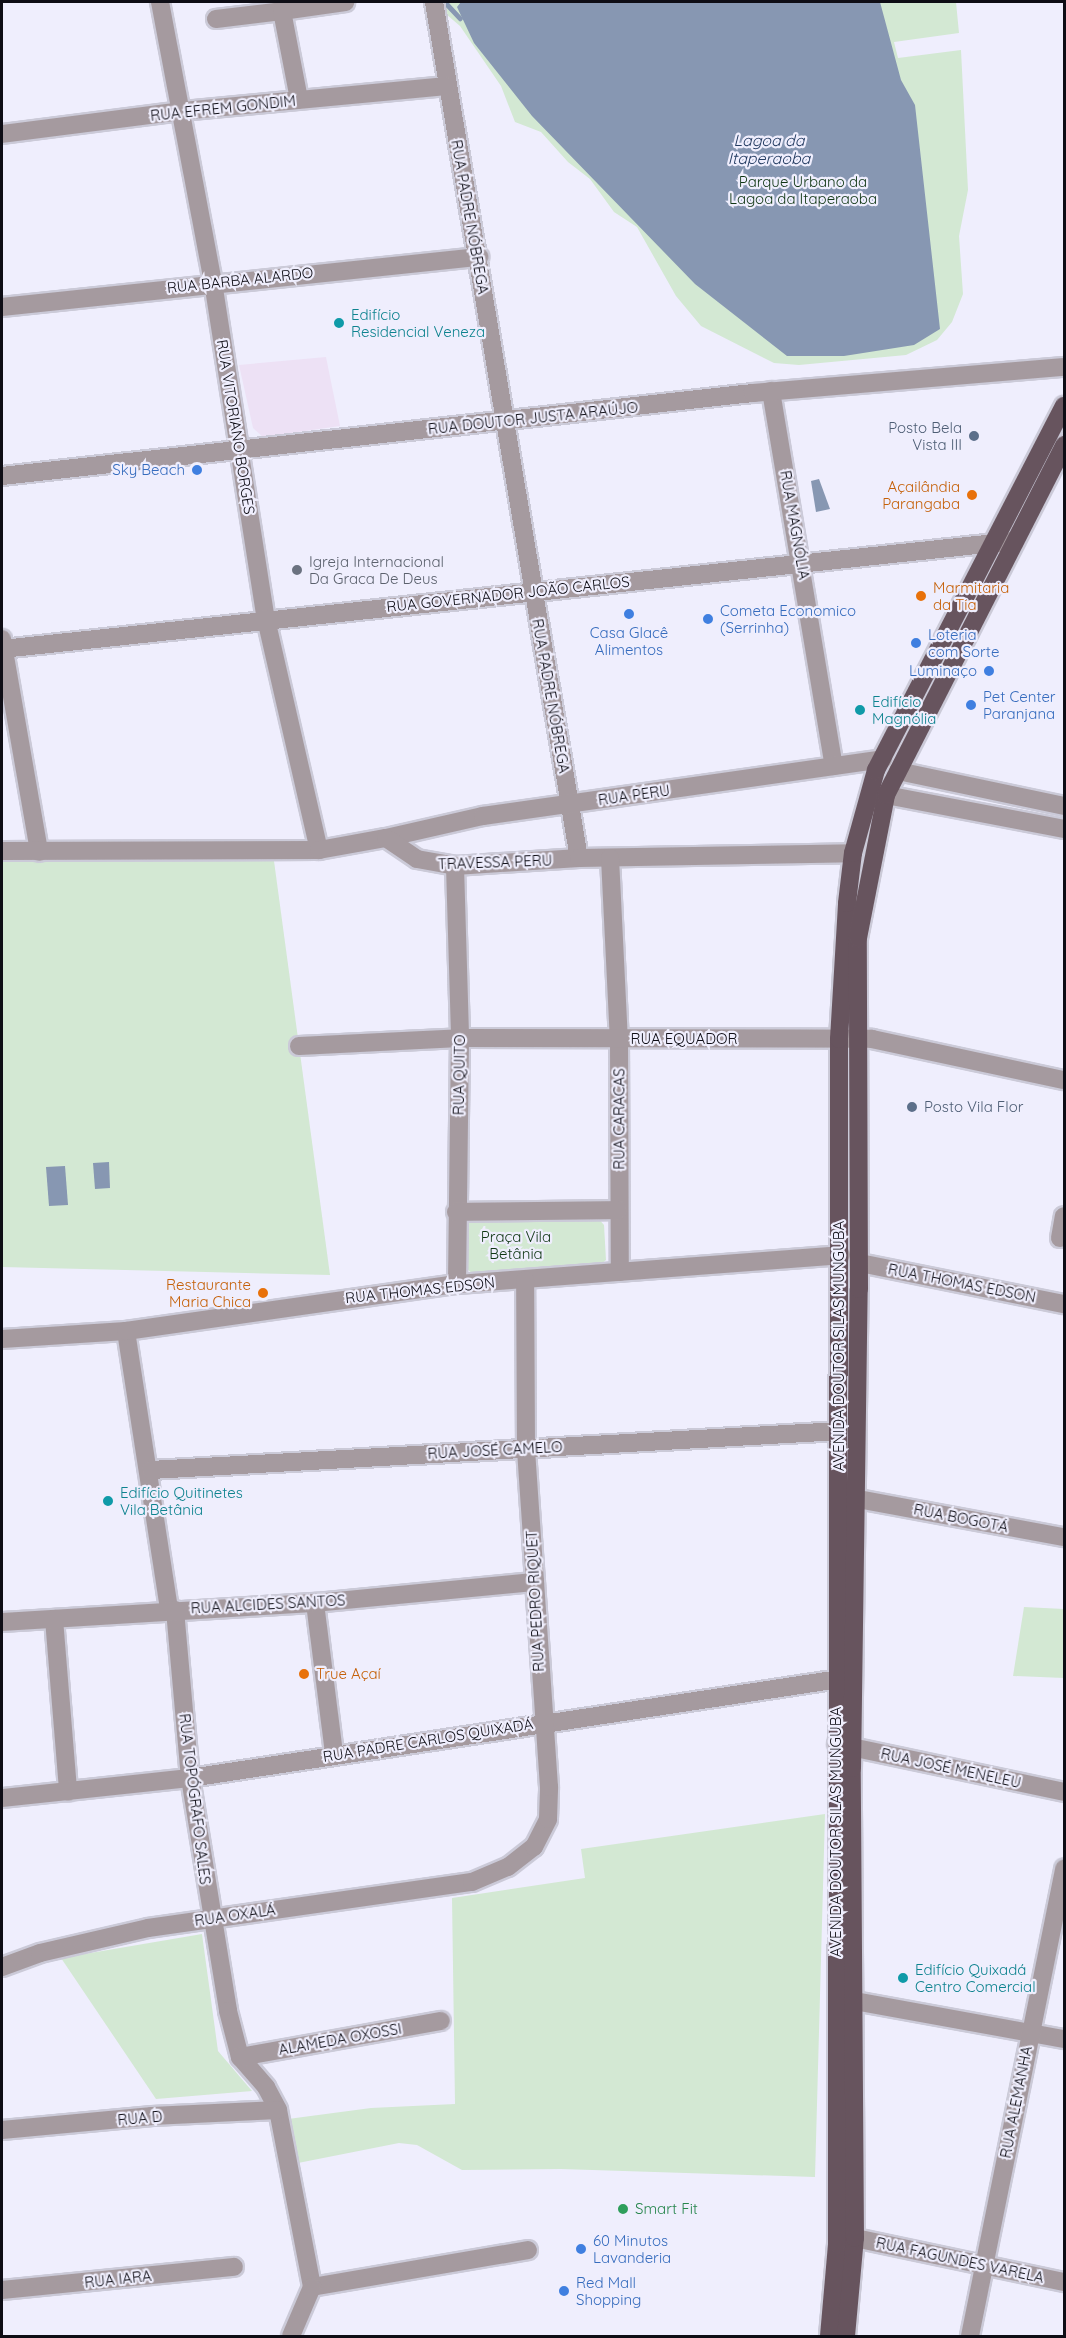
<!DOCTYPE html>
<meta charset="utf-8">
<style>
body{margin:0}
#map{position:relative;width:1066px;height:2338px;overflow:hidden;background:#efeefd;font-family:Quicksand,sans-serif}
div>[style]{position:absolute}
.industrial>*{inset:0;background:#ede1f5}
.green>*{inset:0;background:#d3e8d3}
.water>*{inset:0;background:#8797b2}
.stream>*{height:4.5px;margin:-2.25px;padding:0 2.25px;transform-origin:2.25px;border-radius:2.25px;background:#8797b2}
.roads{filter:drop-shadow(2px 0 #cbcad8) drop-shadow(-2px 0 #cbcad8) drop-shadow(0 2px #cbcad8) drop-shadow(0 -2px #cbcad8)}
.minor>*{height:18px;margin:-9px;padding:0 9px;transform-origin:9px;border-radius:9px;background:#a59a9f}
.major>*{height:18px;margin:-9px;padding:0 9px;transform-origin:9px;border-radius:9px;background:#67545e}
.dots>*{width:16px;height:16px;translate:-50% -50%;box-sizing:border-box;border:3px solid #efeefd;border-radius:50%}
span{translate:-50% -50%;white-space:nowrap;text-align:center;line-height:1.15;-webkit-text-stroke:4.5px #efeefd;paint-order:stroke}
.street-label{font-size:15px;color:#0e0d15}
.park-label{font-size:15px;color:#103714}
.culture-label{font-size:15px;color:#0d838f}
.left{translate:0 -50%;text-align:left}
.service-label{font-size:15px;color:#4e5e75}
.right{translate:-100% -50%;text-align:right}
.shop-label{font-size:15px;color:#366cbe}
.food-label{font-size:15px;color:#c56008}
.worship-label{font-size:15px;color:#5b616d}
.leisure-label{font-size:15px;color:#27864d}
.water-label{font-size:16px;color:#233b61;font-style:italic}
.frame{position:absolute;inset:0;border:3px solid #0e0d15;pointer-events:none}
</style>
<div id="map">
<div class="industrial">
<i style="clip-path:polygon(326px 357px,340px 426px,263px 437px,253px 428px,239px 365px)"></i>
</div>
<div class="green">
<i style="clip-path:polygon(432px 2px,956px 2px,959px 33px,894px 42px,898px 58px,961px 50px,968px 190px,959px 236px,963px 294px,952px 322px,937px 340px,906px 355px,799px 365px,774px 363px,701px 326px,676px 296px,637px 227px,614px 212px,590px 179px,568px 162px,541px 132px,515px 122px,501px 86px,460px 26px)"></i>
<i style="clip-path:polygon(2px 857px,274px 861px,330px 1275px,2px 1267px)"></i>
<i style="clip-path:polygon(597px 1217px,604px 1225px,606px 1260px,598px 1267px,474px 1275px,466px 1268px,464px 1224px,472px 1218px)"></i>
<i style="clip-path:polygon(1024px 1607px,1064px 1609px,1064px 1678px,1013px 1676px)"></i>
<i style="clip-path:polygon(825px 1814px,815px 2177px,561px 2169px,462px 2170px,417px 2145px,399px 2143px,298px 2163px,288px 2119px,371px 2108px,455px 2104px,452px 1898px,585px 1878px,581px 1849px)"></i>
<i style="clip-path:polygon(202px 1934px,218px 2051px,252px 2091px,156px 2099px,61px 1958px)"></i>
</div>
<div class="water">
<i style="clip-path:polygon(461px 2px,880px 2px,901px 80px,915px 105px,940px 329px,914px 345px,844px 356px,787px 356px,695px 284px,532px 116px,474px 43px,457px 7px)"></i>
<i style="clip-path:polygon(819px 479px,830px 509px,816px 512px,811px 481px)"></i>
<i style="clip-path:polygon(109px 1162px,110px 1188px,95px 1189px,93px 1163px)"></i>
<i style="clip-path:polygon(65px 1166px,68px 1205px,49px 1206px,46px 1167px)"></i>
</div>
<div class="stream">
<i style="left:445px;top:2px;width:22px;rotate:47deg"></i>
</div>
<div class="roads">
<div class="minor">
<i style="left:160px;top:2px;width:285px;rotate:79.3deg"></i>
<i style="left:213px;top:282px;width:341px;rotate:81.1deg"></i>
<i style="left:266px;top:619px;width:237px;rotate:77.1deg"></i>
<i style="left:434px;top:2px;width:868px;rotate:80.39deg"></i>
<i style="left:282px;top:11px;width:64px;rotate:-8.1deg"></i>
<i style="left:216px;top:19px;width:66px;rotate:-6.9deg"></i>
<i style="left:282px;top:11px;width:90px;rotate:79.1deg"></i>
<i style="left:2px;top:134px;width:181px;rotate:-7.3deg"></i>
<i style="left:182px;top:111px;width:265px;rotate:-5.4deg"></i>
<i style="left:2px;top:307px;width:480px;rotate:-6deg"></i>
<i style="left:771px;top:391px;width:380px;rotate:80.5deg"></i>
<i style="left:2px;top:476px;width:756px;rotate:-6.31deg"></i>
<i style="left:753px;top:393px;width:312px;rotate:-4.8deg"></i>
<i style="left:2px;top:639px;width:216px;rotate:80.1deg"></i>
<i style="left:2px;top:649px;width:1019px;rotate:-6.09deg"></i>
<i style="left:898px;top:771px;width:170px;rotate:11.9deg"></i>
<i style="left:886px;top:795px;width:181px;rotate:10.8deg"></i>
<i style="left:386px;top:838px;width:99px;rotate:-12.8deg"></i>
<i style="left:483px;top:816px;width:404px;rotate:-8.1deg"></i>
<i style="left:2px;top:851px;width:317px;rotate:-0.2deg"></i>
<i style="left:319px;top:850px;width:68px;rotate:-10.2deg"></i>
<i style="left:386px;top:838px;width:37px;rotate:34deg"></i>
<i style="left:417px;top:859px;width:39px;rotate:10deg"></i>
<i style="left:455px;top:866px;width:124px;rotate:-3.7deg"></i>
<i style="left:579px;top:858px;width:274px;rotate:-1deg"></i>
<i style="left:610px;top:858px;width:181px;rotate:87.2deg"></i>
<i style="left:619px;top:1039px;width:233px;rotate:89.8deg"></i>
<i style="left:455px;top:866px;width:172px;rotate:88.3deg"></i>
<i style="left:460px;top:1038px;width:246px;rotate:90.7deg"></i>
<i style="left:299px;top:1046px;width:161px;rotate:-2.8deg"></i>
<i style="left:460px;top:1038px;width:412px;rotate:0.1deg"></i>
<i style="left:872px;top:1039px;width:196px;rotate:12.1deg"></i>
<i style="left:456px;top:1212px;width:162px;rotate:-0.7deg"></i>
<i style="left:1060px;top:1238px;width:22px;rotate:-80deg"></i>
<i style="left:860px;top:1263px;width:208px;rotate:11.4deg"></i>
<i style="left:126px;top:1331px;width:282px;rotate:81.2deg"></i>
<i style="left:2px;top:1339px;width:124px;rotate:-3.7deg"></i>
<i style="left:126px;top:1331px;width:334px;rotate:-8.1deg"></i>
<i style="left:457px;top:1284px;width:385px;rotate:-4.3deg"></i>
<i style="left:151px;top:1470px;width:689px;rotate:-3.24deg"></i>
<i style="left:858px;top:1499px;width:209px;rotate:10.5deg"></i>
<i style="left:315px;top:1603px;width:152px;rotate:82.8deg"></i>
<i style="left:175px;top:1610px;width:169px;rotate:84.9deg"></i>
<i style="left:190px;top:1778px;width:236px;rotate:80.7deg"></i>
<i style="left:228px;top:2011px;width:48px;rotate:75.4deg"></i>
<i style="left:240px;top:2057px;width:40px;rotate:49deg"></i>
<i style="left:266px;top:2087px;width:26px;rotate:62deg"></i>
<i style="left:278px;top:2110px;width:180px;rotate:79.1deg"></i>
<i style="left:54px;top:1619px;width:173px;rotate:85.3deg"></i>
<i style="left:2px;top:1622px;width:314px;rotate:-3.5deg"></i>
<i style="left:315px;top:1603px;width:221px;rotate:-5.5deg"></i>
<i style="left:837px;top:1744px;width:232px;rotate:11.9deg"></i>
<i style="left:2px;top:1798px;width:189px;rotate:-6.1deg"></i>
<i style="left:190px;top:1778px;width:670px;rotate:-8.67deg"></i>
<i style="left:2px;top:1967px;width:40px;rotate:-20.2deg"></i>
<i style="left:40px;top:1953px;width:111px;rotate:-13deg"></i>
<i style="left:148px;top:1928px;width:327px;rotate:-8.1deg"></i>
<i style="left:472px;top:1882px;width:39px;rotate:-23deg"></i>
<i style="left:508px;top:1867px;width:33px;rotate:-38deg"></i>
<i style="left:534px;top:1847px;width:31px;rotate:-63deg"></i>
<i style="left:548px;top:1819px;width:32px;rotate:-88deg"></i>
<i style="left:549px;top:1787px;width:340px;rotate:-93.9deg"></i>
<i style="left:526px;top:1448px;width:168px;rotate:-90.3deg"></i>
<i style="left:838px;top:1998px;width:230px;rotate:10.3deg"></i>
<i style="left:240px;top:2057px;width:204px;rotate:-10.2deg"></i>
<i style="left:2px;top:2130px;width:151px;rotate:-5.3deg"></i>
<i style="left:152px;top:2116px;width:126px;rotate:-2.7deg"></i>
<i style="left:855px;top:2238px;width:214px;rotate:11.9deg"></i>
<i style="left:312px;top:2287px;width:219px;rotate:-9.7deg"></i>
<i style="left:2px;top:2290px;width:233px;rotate:-5.7deg"></i>
<i style="left:291px;top:2336px;width:53px;rotate:-66.8deg"></i>
<i style="left:970px;top:2336px;width:477px;rotate:-78.6deg"></i>
</div>
<div class="major">
<i style="left:829px;top:2336px;width:92px;rotate:-85deg"></i>
<i style="left:837px;top:2244px;width:1205px;rotate:-89.9deg"></i>
<i style="left:839px;top:1039px;width:136px;rotate:-86.6deg"></i>
<i style="left:847px;top:903px;width:50px;rotate:-83.2deg"></i>
<i style="left:853px;top:853px;width:86px;rotate:-74.5deg"></i>
<i style="left:876px;top:770px;width:410px;rotate:-62.7deg"></i>
<i style="left:846px;top:2336px;width:98px;rotate:-84.8deg"></i>
<i style="left:855px;top:2238px;width:470px;rotate:-90.4deg"></i>
<i style="left:852px;top:1768px;width:479px;rotate:-89.2deg"></i>
<i style="left:859px;top:1289px;width:351px;rotate:-90.2deg"></i>
<i style="left:858px;top:938px;width:146px;rotate:-78.9deg"></i>
<i style="left:886px;top:795px;width:393px;rotate:-63deg"></i>
</div>
</div>
<div class="dots">
<i style="left:339px;top:323px;background:#0f9aa8"></i>
<i style="left:974px;top:436px;background:#5c6f8a"></i>
<i style="left:197px;top:470px;background:#3f7fe0"></i>
<i style="left:972px;top:495px;background:#e8710a"></i>
<i style="left:297px;top:570px;background:#6b7280"></i>
<i style="left:921px;top:596px;background:#e8710a"></i>
<i style="left:629px;top:614px;background:#3f7fe0"></i>
<i style="left:708px;top:619px;background:#3f7fe0"></i>
<i style="left:916px;top:643px;background:#3f7fe0"></i>
<i style="left:989px;top:671px;background:#3f7fe0"></i>
<i style="left:971px;top:705px;background:#3f7fe0"></i>
<i style="left:860px;top:710px;background:#0f9aa8"></i>
<i style="left:912px;top:1107px;background:#5c6f8a"></i>
<i style="left:263px;top:1293px;background:#e8710a"></i>
<i style="left:108px;top:1501px;background:#0f9aa8"></i>
<i style="left:304px;top:1674px;background:#e8710a"></i>
<i style="left:903px;top:1978px;background:#0f9aa8"></i>
<i style="left:623px;top:2209px;background:#2e9e5b"></i>
<i style="left:581px;top:2249px;background:#3f7fe0"></i>
<i style="left:564px;top:2291px;background:#3f7fe0"></i>
</div>
<div class="street-label">
<span style="left:223px;top:108px;rotate:-6deg">RUA EFREM GONDIM</span>
<span style="left:470px;top:217px;rotate:80deg">RUA PADRE NÓBREGA</span>
<span style="left:240px;top:280px;rotate:-6deg">RUA BARBA ALARDO</span>
<span style="left:533px;top:418px;rotate:-6deg">RUA DOUTOR JUSTA ARAÚJO</span>
<span style="left:236px;top:427px;rotate:81deg">RUA VITORIANO BORGES</span>
<span style="left:795px;top:525px;rotate:80deg">RUA MAGNÓLIA</span>
<span style="left:508px;top:594px;rotate:-6deg">RUA GOVERNADOR JOÃO CARLOS</span>
<span style="left:551px;top:696px;rotate:80deg">RUA PADRE NÓBREGA</span>
<span style="left:634px;top:795px;rotate:-8deg">RUA PERU</span>
<span style="left:495px;top:862px;rotate:-2deg">TRAVESSA PERU</span>
<span style="left:684px;top:1039px">RUA EQUADOR</span>
<span style="left:459px;top:1075px;rotate:-89deg">RUA QUITO</span>
<span style="left:619px;top:1119px;rotate:-90deg">RUA CARACAS</span>
<span style="left:962px;top:1283px;rotate:11deg">RUA THOMAS EDSON</span>
<span style="left:420px;top:1290px;rotate:-6deg">RUA THOMAS EDSON</span>
<span style="left:839px;top:1346px;rotate:-90deg">AVENIDA DOUTOR SILAS MUNGUBA</span>
<span style="left:495px;top:1450px;rotate:-3deg">RUA JOSÉ CAMELO</span>
<span style="left:961px;top:1518px;rotate:11deg">RUA BOGOTÁ</span>
<span style="left:535px;top:1601px;rotate:-93deg">RUA PEDRO RIQUET</span>
<span style="left:268px;top:1604px;rotate:-3deg">RUA ALCIDES SANTOS</span>
<span style="left:428px;top:1740px;rotate:-9deg">RUA PADRE CARLOS QUIXADÁ</span>
<span style="left:951px;top:1768px;rotate:12deg">RUA JOSÉ MENELEU</span>
<span style="left:195px;top:1799px;rotate:83deg">RUA TOPÓGRAFO SALES</span>
<span style="left:836px;top:1832px;rotate:-90deg">AVENIDA DOUTOR SILAS MUNGUBA</span>
<span style="left:235px;top:1915px;rotate:-8deg">RUA OXALÁ</span>
<span style="left:340px;top:2039px;rotate:-10deg">ALAMEDA OXOSSI</span>
<span style="left:1016px;top:2102px;rotate:-79deg">RUA ALEMANHA</span>
<span style="left:140px;top:2118px;rotate:-5deg">RUA D</span>
<span style="left:960px;top:2260px;rotate:12deg">RUA FAGUNDES VARELA</span>
<span style="left:118px;top:2279px;rotate:-6deg">RUA IARA</span>
</div>
<div class="park-label">
<span style="left:803px;top:190px">Parque Urbano da<br>Lagoa da Itaperaoba</span>
<span style="left:516px;top:1245px">Praça Vila<br>Betânia</span>
</div>
<div class="culture-label">
<span class="left" style="left:351px;top:323px">Edifício<br>Residencial Veneza</span>
<span class="left" style="left:872px;top:710px">Edifício<br>Magnólia</span>
<span class="left" style="left:120px;top:1501px">Edifício Quitinetes<br>Vila Betânia</span>
<span class="left" style="left:915px;top:1978px">Edifício Quixadá<br>Centro Comercial</span>
</div>
<div class="service-label">
<span class="right" style="left:962px;top:436px">Posto Bela<br>Vista III</span>
<span class="left" style="left:924px;top:1107px">Posto Vila Flor</span>
</div>
<div class="shop-label">
<span class="right" style="left:185px;top:470px">Sky Beach</span>
<span class="left" style="left:720px;top:619px">Cometa Economico<br>(Serrinha)</span>
<span style="left:629px;top:641px">Casa Glacê<br>Alimentos</span>
<span class="left" style="left:928px;top:643px">Loteria<br>com Sorte</span>
<span class="right" style="left:977px;top:671px">Luminaço</span>
<span class="left" style="left:983px;top:705px">Pet Center<br>Paranjana</span>
<span class="left" style="left:593px;top:2249px">60 Minutos<br>Lavanderia</span>
<span class="left" style="left:576px;top:2291px">Red Mall<br>Shopping</span>
</div>
<div class="food-label">
<span class="right" style="left:960px;top:495px">Açailândia<br>Parangaba</span>
<span class="left" style="left:933px;top:596px">Marmitaria<br>da Tia</span>
<span class="right" style="left:251px;top:1293px">Restaurante<br>Maria Chica</span>
<span class="left" style="left:316px;top:1674px">True Açaí</span>
</div>
<div class="worship-label">
<span class="left" style="left:309px;top:570px">Igreja Internacional<br>Da Graca De Deus</span>
</div>
<div class="leisure-label">
<span class="left" style="left:635px;top:2209px">Smart Fit</span>
</div>
<div class="water-label">
<span style="left:769px;top:149px">Lagoa da<br>Itaperaoba</span>
</div>
<div class="frame"></div>
</div>
